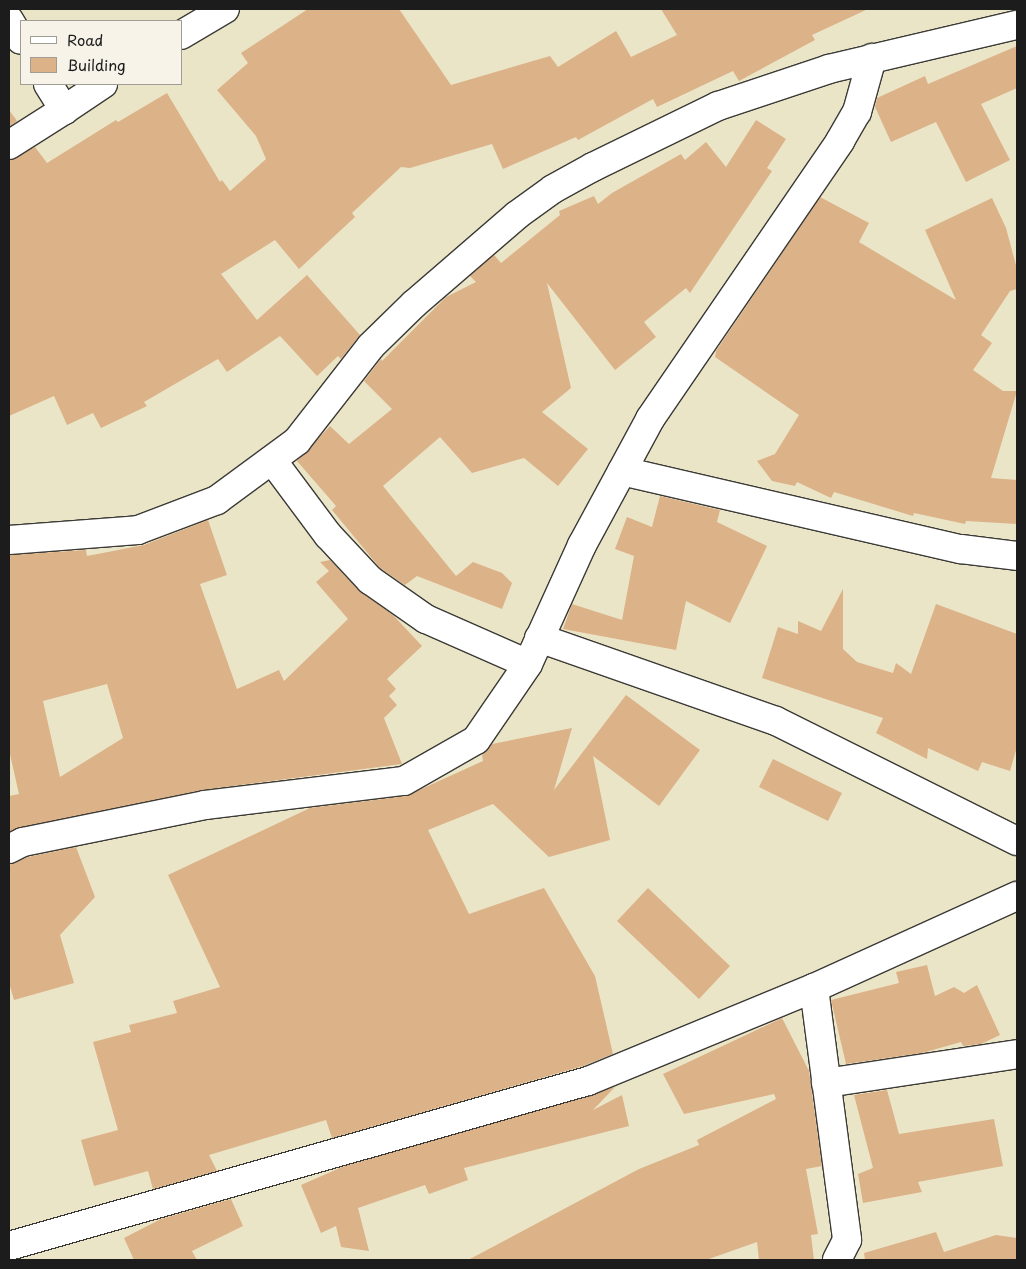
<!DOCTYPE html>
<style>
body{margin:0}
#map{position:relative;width:1026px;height:1269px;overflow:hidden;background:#ebe5c8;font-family:"Playpen Sans",sans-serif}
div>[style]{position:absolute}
.building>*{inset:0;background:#dcb288}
.roads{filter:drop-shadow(1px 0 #3b3a36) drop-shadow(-1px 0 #3b3a36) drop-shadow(0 1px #3b3a36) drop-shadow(0 -1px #3b3a36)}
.minor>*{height:28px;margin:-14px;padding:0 14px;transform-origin:14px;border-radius:14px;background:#fff}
span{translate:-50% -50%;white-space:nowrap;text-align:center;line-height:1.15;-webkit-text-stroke:4.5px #f7f3e8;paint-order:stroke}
.frame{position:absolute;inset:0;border:10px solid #1c1c1c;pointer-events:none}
.legend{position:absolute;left:20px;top:20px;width:162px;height:65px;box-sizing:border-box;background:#f7f3e8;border:1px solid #9f9d96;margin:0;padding:6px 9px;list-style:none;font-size:15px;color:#1c1c1c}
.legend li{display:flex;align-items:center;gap:10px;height:25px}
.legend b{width:25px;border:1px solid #9f9d96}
</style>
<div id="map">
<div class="building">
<i style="clip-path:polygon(308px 9px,399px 9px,451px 85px,550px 56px,558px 67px,616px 31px,631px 57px,677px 35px,661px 9px,868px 9px,812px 35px,815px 40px,739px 81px,733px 71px,657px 107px,653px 99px,578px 140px,576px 137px,503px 169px,492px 144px,410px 168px,401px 167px,352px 213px,355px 217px,299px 269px,275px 240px,221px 274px,257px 320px,307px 275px,360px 335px,341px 359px,338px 356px,317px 376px,280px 336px,227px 372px,218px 359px,144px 402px,147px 406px,101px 428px,93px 413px,67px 425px,54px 396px,9px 416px,9px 160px,35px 147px,47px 163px,116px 120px,118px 122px,167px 93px,220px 182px,222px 180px,230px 191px,266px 159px,256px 136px,217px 90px,248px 63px,241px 53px)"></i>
<i style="clip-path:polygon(1017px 46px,1017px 88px,981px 104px,1010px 160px,966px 182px,936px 122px,891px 142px,875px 107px,877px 98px,925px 76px,928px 84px)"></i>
<i style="clip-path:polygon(9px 110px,17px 121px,9px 127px)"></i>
<i style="clip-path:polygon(756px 120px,786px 139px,767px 168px,772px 171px,690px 293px,686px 288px,644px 322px,656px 337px,615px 370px,547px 283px,571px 388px,542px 412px,588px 449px,558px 486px,524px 458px,472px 473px,440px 437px,383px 486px,456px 576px,473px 562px,502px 573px,512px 583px,502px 609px,417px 576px,405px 585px,380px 568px,332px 510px,336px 506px,297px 461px,330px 426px,349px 444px,392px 409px,364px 381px,381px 359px,382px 361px,446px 297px,476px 282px,470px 276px,494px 255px,501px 263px,560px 215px,559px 211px,594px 196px,598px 204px,612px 193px,681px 154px,685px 160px,706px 142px,726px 167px)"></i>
<i style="clip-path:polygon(820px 197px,869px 223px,859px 242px,956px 300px,925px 230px,992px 198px,1006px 228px,1017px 269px,1017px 289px,1010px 291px,981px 335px,992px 343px,973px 370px,1003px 391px,1017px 391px,991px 478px,1017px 480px,1017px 524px,966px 521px,965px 524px,914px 513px,913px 516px,834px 492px,831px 498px,797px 482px,795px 486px,772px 481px,757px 461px,775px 454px,799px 415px,715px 357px,716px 351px)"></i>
<i style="clip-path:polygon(660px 496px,720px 510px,717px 522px,767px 546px,730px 623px,686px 601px,676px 650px,563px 629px,572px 604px,622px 620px,634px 556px,615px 549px,627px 517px,652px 527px)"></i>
<i style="clip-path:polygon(evenodd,208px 520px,227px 575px,200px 584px,237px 689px,279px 670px,284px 681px,348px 619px,316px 582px,329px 571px,320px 562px,330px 560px,359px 591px,393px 615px,422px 646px,387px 679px,396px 689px,389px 696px,397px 705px,384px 718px,402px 764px,202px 790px,9px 832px,9px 796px,19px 794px,9px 750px,9px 555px,86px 550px,87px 556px,144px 545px,208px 520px,107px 684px,123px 738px,60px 777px,43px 701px,107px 684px)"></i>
<i style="clip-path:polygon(843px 589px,843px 649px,857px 662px,893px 673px,896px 663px,911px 674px,936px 604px,1017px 634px,1017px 747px,1010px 771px,982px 762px,978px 771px,928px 748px,927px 759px,876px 733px,883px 718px,762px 678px,778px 627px,798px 634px,798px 621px,821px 631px)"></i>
<i style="clip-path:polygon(626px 695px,700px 750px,659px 806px,593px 756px,610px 840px,549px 857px,493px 804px,428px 830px,469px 914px,544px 888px,595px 976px,613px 1054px,583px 1066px,332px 1138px,326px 1120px,209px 1155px,217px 1171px,153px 1189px,148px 1171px,94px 1186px,81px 1140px,118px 1130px,93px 1042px,131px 1032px,129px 1025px,177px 1013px,173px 1001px,220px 987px,168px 875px,310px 808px,406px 796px,483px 761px,482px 755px,492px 744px,572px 728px,554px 790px)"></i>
<i style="clip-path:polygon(773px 759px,842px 793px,828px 821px,759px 787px)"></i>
<i style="clip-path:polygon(76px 847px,95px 897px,60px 935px,74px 983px,14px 1000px,9px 983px,9px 865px,28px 857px)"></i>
<i style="clip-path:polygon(648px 888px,730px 966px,699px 999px,617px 921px)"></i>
<i style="clip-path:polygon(927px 965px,935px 996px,954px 987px,964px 993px,977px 985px,1000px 1035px,981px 1044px,963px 1046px,961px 1042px,922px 1053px,846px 1064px,831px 1000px,899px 983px,896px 972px)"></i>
<i style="clip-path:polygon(782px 1018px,809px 1071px,822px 1166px,806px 1169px,818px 1234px,811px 1235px,814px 1260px,759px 1260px,757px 1242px,706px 1260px,468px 1260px,639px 1169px,699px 1145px,697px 1140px,776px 1099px,774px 1094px,684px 1114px,663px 1074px)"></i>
<i style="clip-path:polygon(615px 1087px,593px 1110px,622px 1095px,629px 1126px,464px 1168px,468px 1180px,429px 1194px,425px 1185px,358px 1208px,369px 1251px,341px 1247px,336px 1226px,321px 1233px,301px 1185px,342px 1167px)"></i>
<i style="clip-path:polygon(887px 1090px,899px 1134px,994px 1119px,1003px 1166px,918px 1182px,922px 1192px,863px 1203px,858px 1174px,873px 1168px,854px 1095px)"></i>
<i style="clip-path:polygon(231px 1199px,243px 1226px,192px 1251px,197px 1260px,134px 1260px,124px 1238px,161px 1219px)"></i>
<i style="clip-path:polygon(936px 1232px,944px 1252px,996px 1235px,1017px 1238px,1017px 1260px,865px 1260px,864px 1253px)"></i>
</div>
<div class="roads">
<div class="minor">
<i style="left:9px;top:20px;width:23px;rotate:59deg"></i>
<i style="left:181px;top:35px;width:51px;rotate:-30.6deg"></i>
<i style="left:48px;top:84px;width:31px;rotate:58deg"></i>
<i style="left:64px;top:110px;width:47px;rotate:-33.7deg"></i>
<i style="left:9px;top:145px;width:65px;rotate:-32.5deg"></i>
<i style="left:272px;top:460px;width:94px;rotate:53.3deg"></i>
<i style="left:328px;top:535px;width:62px;rotate:47deg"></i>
<i style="left:370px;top:580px;width:68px;rotate:34.9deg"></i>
<i style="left:426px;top:619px;width:111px;rotate:23.8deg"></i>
<i style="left:622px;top:471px;width:348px;rotate:13deg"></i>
<i style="left:961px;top:549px;width:56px;rotate:7.1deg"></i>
<i style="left:9px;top:540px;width:129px;rotate:-4.4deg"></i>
<i style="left:138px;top:530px;width:85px;rotate:-20.8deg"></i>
<i style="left:217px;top:500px;width:99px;rotate:-36.4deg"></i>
<i style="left:297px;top:441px;width:120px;rotate:-52.1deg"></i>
<i style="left:371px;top:346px;width:60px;rotate:-44.3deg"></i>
<i style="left:414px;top:304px;width:136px;rotate:-40.8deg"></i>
<i style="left:517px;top:215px;width:44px;rotate:-35.8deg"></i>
<i style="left:553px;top:189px;width:46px;rotate:-28.8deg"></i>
<i style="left:593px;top:167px;width:139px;rotate:-26deg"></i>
<i style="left:718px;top:106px;width:117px;rotate:-18.4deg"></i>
<i style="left:829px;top:69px;width:193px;rotate:-13.2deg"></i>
<i style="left:539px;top:638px;width:251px;rotate:19.3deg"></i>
<i style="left:776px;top:721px;width:269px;rotate:26.5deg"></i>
<i style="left:9px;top:849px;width:16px;rotate:-27deg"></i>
<i style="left:23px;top:842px;width:186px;rotate:-11.5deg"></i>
<i style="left:205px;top:805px;width:200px;rotate:-6.9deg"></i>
<i style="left:404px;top:781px;width:83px;rotate:-29.7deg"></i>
<i style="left:476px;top:740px;width:92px;rotate:-55.6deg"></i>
<i style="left:528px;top:664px;width:131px;rotate:-65.6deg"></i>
<i style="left:582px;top:545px;width:143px;rotate:-61.6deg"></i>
<i style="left:650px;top:419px;width:337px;rotate:-55.6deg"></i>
<i style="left:840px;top:141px;width:34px;rotate:-60deg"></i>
<i style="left:857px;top:112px;width:56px;rotate:-74.5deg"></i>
<i style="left:814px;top:988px;width:254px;rotate:82.5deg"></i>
<i style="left:847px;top:1240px;width:22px;rotate:117deg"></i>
<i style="left:826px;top:1083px;width:193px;rotate:-8.6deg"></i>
<i style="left:9px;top:1246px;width:602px;rotate:-15.91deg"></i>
<i style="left:588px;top:1081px;width:244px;rotate:-22.4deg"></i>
<i style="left:814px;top:988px;width:223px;rotate:-24.4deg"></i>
</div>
</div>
<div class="frame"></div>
<ul class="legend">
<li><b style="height:6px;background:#fff"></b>Road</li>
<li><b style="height:14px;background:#dcb288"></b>Building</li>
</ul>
</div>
